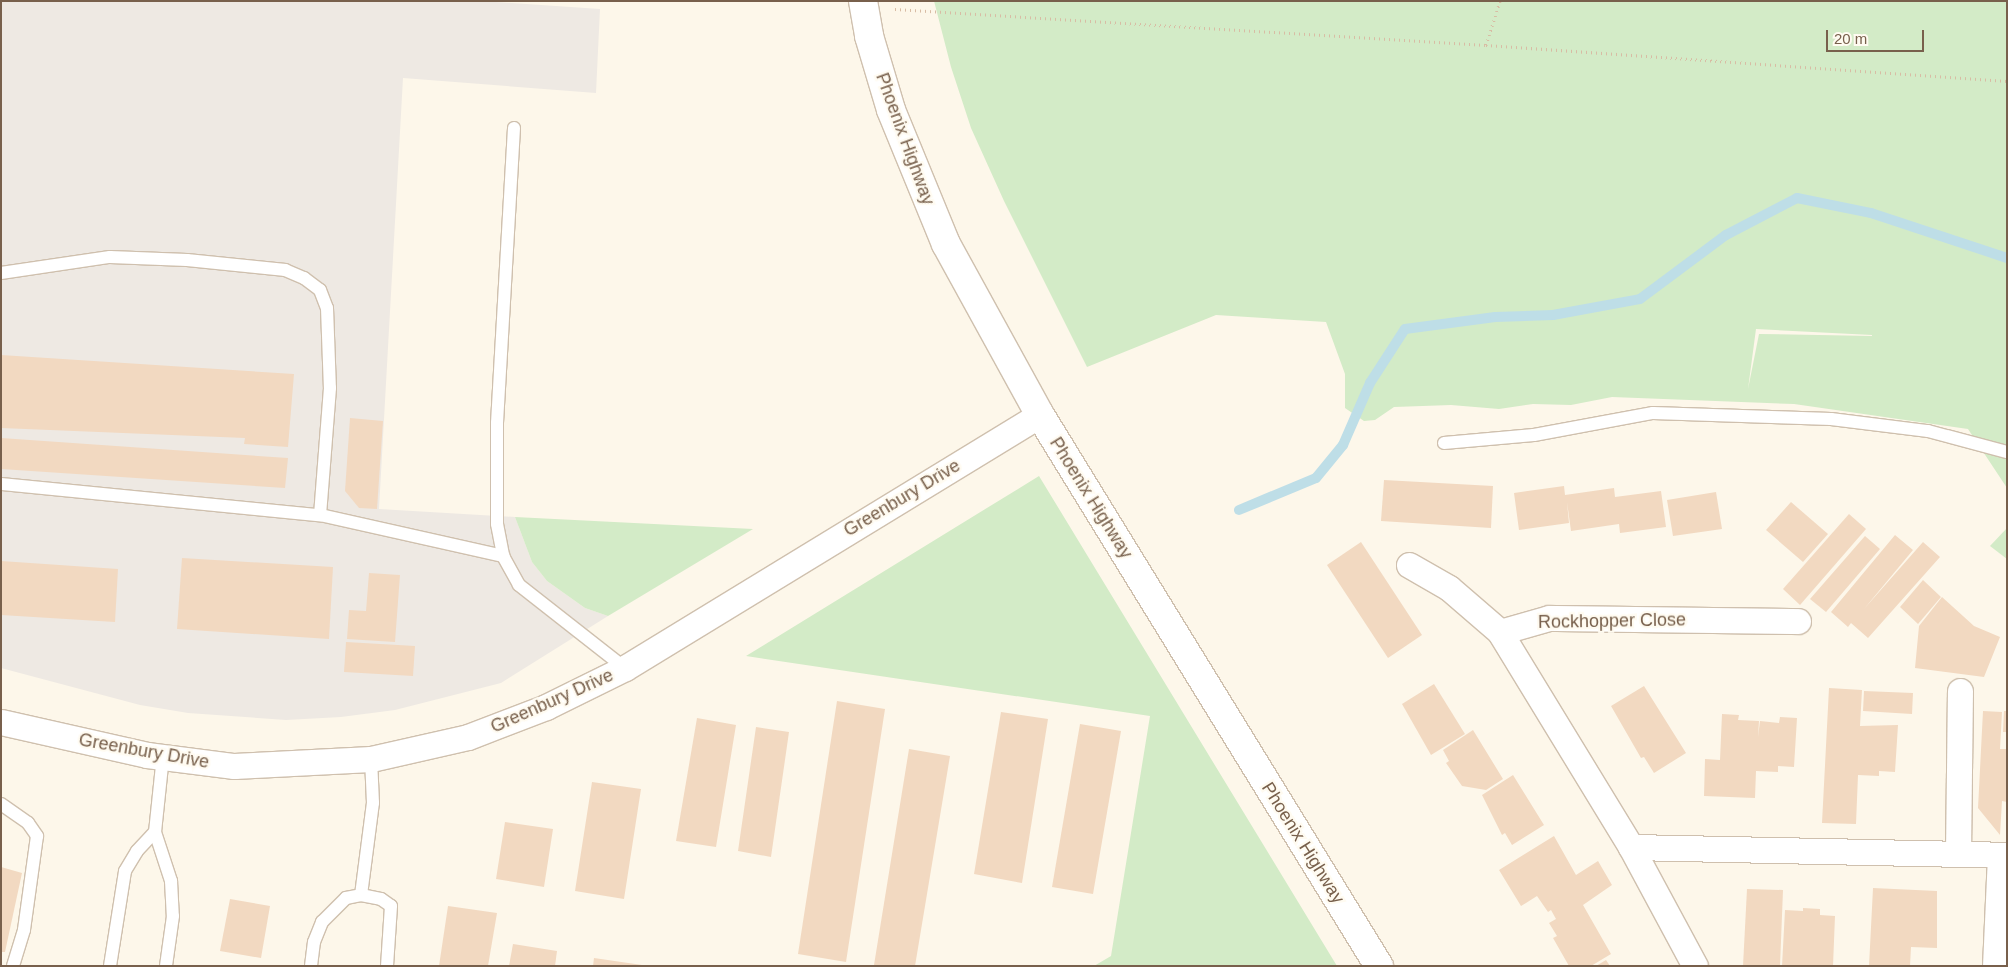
<!DOCTYPE html>
<style>
body{margin:0}
#map{position:relative;width:2008px;height:967px;overflow:hidden;background:#fdf7ea;font-family:Arial,sans-serif}
div>[style]{position:absolute}
.industrial>*{inset:0;background:#eee9e3}
.green>*{inset:0;background:#d3ebc7}
.stream>*{height:10px;margin:-5px;padding:0 5px;transform-origin:5px;border-radius:5px;background:#bedee7}
.building>*{inset:0;background:#f2d9c1}
.path>*{height:3px;margin-top:-1.5px;transform-origin:0;background:repeating-linear-gradient(90deg,#d8bca4 0 1px,transparent 0 5px)}
.roads{filter:drop-shadow(1px 0 #cfc0ae) drop-shadow(-1px 0 #cfc0ae) drop-shadow(0 1px #cfc0ae) drop-shadow(0 -1px #cfc0ae)}
.service>*{height:12px;margin:-6px;padding:0 6px;transform-origin:6px;border-radius:6px;background:#fff}
.minor>*{height:25px;margin:-12.5px;padding:0 12.5px;transform-origin:12.5px;border-radius:12.5px;background:#fff}
.secondary>*{height:28px;margin:-14px;padding:0 14px;transform-origin:14px;border-radius:14px;background:#fff}
span{translate:-50% -50%;white-space:nowrap;text-align:center;line-height:1.15;-webkit-text-stroke:4.5px #fffbf1;paint-order:stroke}
.street-label{font-size:18px;color:#78604c}
.frame{position:absolute;inset:0;border:2px solid #78604c;pointer-events:none}
.scale{position:absolute;left:1826px;top:30px;width:98px;height:22px;box-sizing:border-box;border:2px solid #78604c;border-top:0;padding-left:6px;font-size:15px;line-height:18px;white-space:nowrap;color:#78604c;-webkit-text-stroke:4px #fffbf1;paint-order:stroke}
</style>
<div id="map">
<div class="industrial">
<i style="clip-path:polygon(1px 1px,482px 1px,600px 9px,596px 93px,403px 78px,379px 509px,515px 517px,532px 562px,547px 581px,585px 608px,608px 616px,501px 683px,395px 710px,341px 717px,286px 720px,188px 713px,140px 705px,1px 668px)"></i>
</div>
<div class="green">
<i style="clip-path:polygon(evenodd,934px 1px,2007px 1px,2007px 488px,1968px 429px,1794px 404px,1612px 397px,1571px 405px,1533px 404px,1499px 409px,1451px 405px,1394px 407px,1375px 420px,1364px 421px,1345px 408px,1345px 374px,1326px 322px,1216px 315px,1087px 367px,1004px 201px,971px 128px,951px 67px,934px 1px,1756px 329px,1872px 335px,1872px 336px,1759px 334px,1748px 389px,1756px 329px)"></i>
<i style="clip-path:polygon(1039px 476px,1337px 966px,1094px 966px,1111px 956px,1150px 716px,746px 656px)"></i>
<i style="clip-path:polygon(515px 517px,753px 529px,608px 616px,585px 608px,547px 581px,532px 562px)"></i>
<i style="clip-path:polygon(2007px 528px,2007px 559px,1990px 546px)"></i>
</div>
<div class="stream">
<i style="left:1239px;top:510px;width:83px;rotate:-22.6deg"></i>
<i style="left:1316px;top:478px;width:43px;rotate:-50.7deg"></i>
<i style="left:1343px;top:445px;width:68px;rotate:-66.5deg"></i>
<i style="left:1370px;top:383px;width:64px;rotate:-57.1deg"></i>
<i style="left:1405px;top:329px;width:91px;rotate:-7.6deg"></i>
<i style="left:1495px;top:317px;width:58px;rotate:-2deg"></i>
<i style="left:1553px;top:315px;width:88px;rotate:-10.4deg"></i>
<i style="left:1640px;top:299px;width:107px;rotate:-36.7deg"></i>
<i style="left:1726px;top:235px;width:80px;rotate:-27.5deg"></i>
<i style="left:1797px;top:198px;width:76px;rotate:11.5deg"></i>
<i style="left:1871px;top:213px;width:143px;rotate:18.3deg"></i>
</div>
<div class="building">
<i style="clip-path:polygon(1px 355px,294px 374px,288px 447px,244px 444px,245px 438px,1px 428px)"></i>
<i style="clip-path:polygon(350px 418px,383px 421px,377px 509px,359px 508px,345px 491px)"></i>
<i style="clip-path:polygon(1px 438px,288px 458px,285px 488px,1px 469px)"></i>
<i style="clip-path:polygon(1384px 480px,1493px 486px,1491px 528px,1381px 521px)"></i>
<i style="clip-path:polygon(1564px 486px,1565px 495px,1614px 488px,1615px 497px,1661px 491px,1666px 527px,1620px 533px,1619px 524px,1571px 531px,1567px 502px,1569px 523px,1519px 530px,1514px 493px)"></i>
<i style="clip-path:polygon(1716px 492px,1722px 529px,1673px 536px,1667px 500px)"></i>
<i style="clip-path:polygon(1791px 502px,1828px 534px,1803px 562px,1766px 530px)"></i>
<i style="clip-path:polygon(1849px 514px,1866px 529px,1800px 605px,1783px 589px)"></i>
<i style="clip-path:polygon(1895px 535px,1913px 550px,1864px 609px,1923px 542px,1940px 557px,1868px 638px,1851px 623px,1848px 627px,1831px 612px)"></i>
<i style="clip-path:polygon(1865px 536px,1880px 549px,1826px 612px,1810px 599px)"></i>
<i style="clip-path:polygon(1361px 542px,1422px 635px,1388px 658px,1327px 565px)"></i>
<i style="clip-path:polygon(182px 558px,333px 567px,329px 639px,177px 629px)"></i>
<i style="clip-path:polygon(1px 561px,118px 569px,115px 622px,1px 615px)"></i>
<i style="clip-path:polygon(369px 573px,400px 575px,395px 642px,347px 639px,349px 610px,366px 611px)"></i>
<i style="clip-path:polygon(1923px 580px,1941px 597px,1918px 624px,1900px 607px)"></i>
<i style="clip-path:polygon(1942px 597px,1974px 626px,2000px 637px,1984px 677px,1915px 668px,1919px 626px)"></i>
<i style="clip-path:polygon(346px 642px,415px 646px,413px 676px,344px 672px)"></i>
<i style="clip-path:polygon(1434px 684px,1465px 734px,1431px 755px,1402px 704px)"></i>
<i style="clip-path:polygon(1644px 686px,1686px 753px,1654px 773px,1644px 757px,1641px 758px,1611px 706px)"></i>
<i style="clip-path:polygon(1829px 688px,1862px 690px,1860px 726px,1898px 725px,1895px 772px,1879px 771px,1879px 776px,1858px 775px,1856px 824px,1822px 823px)"></i>
<i style="clip-path:polygon(1864px 691px,1913px 693px,1912px 714px,1863px 711px)"></i>
<i style="clip-path:polygon(837px 701px,885px 709px,846px 962px,798px 954px)"></i>
<i style="clip-path:polygon(1983px 711px,2002px 712px,2000px 749px,2007px 749px,2007px 802px,2002px 801px,2000px 835px,1978px 808px)"></i>
<i style="clip-path:polygon(2004px 711px,2007px 711px,2007px 732px,2003px 732px)"></i>
<i style="clip-path:polygon(1001px 712px,1048px 719px,1022px 883px,974px 874px)"></i>
<i style="clip-path:polygon(1722px 714px,1739px 715px,1738px 720px,1759px 721px,1758px 737px,1760px 721px,1779px 723px,1780px 717px,1797px 718px,1794px 767px,1778px 766px,1778px 772px,1756px 771px,1755px 798px,1704px 796px,1705px 759px,1720px 760px)"></i>
<i style="clip-path:polygon(697px 718px,736px 725px,716px 847px,676px 841px)"></i>
<i style="clip-path:polygon(1080px 724px,1121px 731px,1093px 894px,1052px 887px)"></i>
<i style="clip-path:polygon(756px 727px,789px 732px,771px 857px,738px 851px)"></i>
<i style="clip-path:polygon(1473px 730px,1503px 779px,1486px 790px,1462px 786px,1446px 763px,1449px 761px,1443px 750px)"></i>
<i style="clip-path:polygon(909px 749px,950px 756px,915px 966px,874px 965px)"></i>
<i style="clip-path:polygon(1513px 775px,1544px 825px,1512px 845px,1505px 833px,1502px 835px,1482px 795px)"></i>
<i style="clip-path:polygon(592px 782px,641px 789px,624px 899px,575px 891px)"></i>
<i style="clip-path:polygon(505px 822px,553px 829px,544px 887px,496px 879px)"></i>
<i style="clip-path:polygon(1554px 836px,1576px 875px,1598px 861px,1612px 885px,1583px 905px,1611px 954px,1591px 966px,1569px 966px,1553px 938px,1557px 936px,1549px 923px,1556px 919px,1551px 910px,1548px 912px,1537px 896px,1521px 906px,1499px 870px)"></i>
<i style="clip-path:polygon(1px 867px,22px 873px,5px 952px,1px 952px)"></i>
<i style="clip-path:polygon(1873px 888px,1937px 891px,1937px 948px,1911px 947px,1910px 966px,1869px 966px)"></i>
<i style="clip-path:polygon(1747px 889px,1783px 890px,1780px 966px,1743px 966px)"></i>
<i style="clip-path:polygon(230px 899px,270px 906px,261px 958px,220px 951px)"></i>
<i style="clip-path:polygon(448px 906px,497px 913px,488px 966px,439px 966px)"></i>
<i style="clip-path:polygon(1803px 908px,1820px 909px,1820px 915px,1835px 916px,1833px 966px,1782px 966px,1785px 910px,1803px 911px)"></i>
<i style="clip-path:polygon(513px 944px,557px 951px,555px 966px,509px 966px)"></i>
<i style="clip-path:polygon(594px 958px,642px 965px,641px 966px,593px 966px)"></i>
<i style="clip-path:polygon(1606px 960px,1610px 966px,1596px 966px)"></i>
</div>
<div class="path">
<i style="left:895px;top:9px;width:592px;rotate:3.49deg"></i>
<i style="left:1486px;top:45px;width:522px;rotate:3.95deg"></i>
<i style="left:1486px;top:45px;width:46px;rotate:-72.3deg"></i>
</div>
<div class="roads">
<div class="service">
<i style="left:514px;top:128px;width:295px;rotate:93.3deg"></i>
<i style="left:497px;top:423px;width:101px;rotate:90deg"></i>
<i style="left:497px;top:524px;width:33px;rotate:79deg"></i>
<i style="left:503px;top:556px;width:33px;rotate:61deg"></i>
<i style="left:519px;top:585px;width:135px;rotate:38.1deg"></i>
<i style="left:1px;top:273px;width:110px;rotate:-8.4deg"></i>
<i style="left:110px;top:257px;width:77px;rotate:2.2deg"></i>
<i style="left:187px;top:260px;width:99px;rotate:5.8deg"></i>
<i style="left:285px;top:270px;width:21px;rotate:23deg"></i>
<i style="left:304px;top:278px;width:20px;rotate:37deg"></i>
<i style="left:320px;top:290px;width:19px;rotate:69deg"></i>
<i style="left:327px;top:308px;width:80px;rotate:87.9deg"></i>
<i style="left:330px;top:388px;width:127px;rotate:94.5deg"></i>
<i style="left:1444px;top:443px;width:90px;rotate:-5.1deg"></i>
<i style="left:1534px;top:435px;width:121px;rotate:-10.5deg"></i>
<i style="left:1653px;top:413px;width:178px;rotate:1.9deg"></i>
<i style="left:1831px;top:419px;width:98px;rotate:7.1deg"></i>
<i style="left:1928px;top:431px;width:82px;rotate:14.9deg"></i>
<i style="left:1px;top:484px;width:321px;rotate:5.6deg"></i>
<i style="left:320px;top:515px;width:188px;rotate:12.6deg"></i>
<i style="left:163px;top:756px;width:76px;rotate:96deg"></i>
<i style="left:155px;top:832px;width:52px;rotate:71.9deg"></i>
<i style="left:171px;top:881px;width:35px;rotate:87deg"></i>
<i style="left:173px;top:916px;width:50px;rotate:98deg"></i>
<i style="left:1px;top:804px;width:33px;rotate:35deg"></i>
<i style="left:28px;top:823px;width:16px;rotate:55deg"></i>
<i style="left:37px;top:836px;width:95px;rotate:97.9deg"></i>
<i style="left:24px;top:930px;width:38px;rotate:107deg"></i>
<i style="left:361px;top:895px;width:93px;rotate:-82.6deg"></i>
<i style="left:373px;top:803px;width:44px;rotate:-92.6deg"></i>
<i style="left:110px;top:966px;width:96px;rotate:-81deg"></i>
<i style="left:125px;top:871px;width:23px;rotate:-59deg"></i>
<i style="left:137px;top:851px;width:26px;rotate:-47deg"></i>
<i style="left:311px;top:966px;width:24px;rotate:-83deg"></i>
<i style="left:314px;top:942px;width:22px;rotate:-68deg"></i>
<i style="left:322px;top:922px;width:34px;rotate:-45deg"></i>
<i style="left:346px;top:898px;width:15px;rotate:-11deg"></i>
<i style="left:361px;top:895px;width:20px;rotate:11deg"></i>
<i style="left:381px;top:899px;width:12px;rotate:35deg"></i>
<i style="left:391px;top:906px;width:60px;rotate:93.8deg"></i>
</div>
<div class="minor">
<i style="left:1409px;top:565px;width:46px;rotate:29.9deg"></i>
<i style="left:1449px;top:588px;width:67px;rotate:40.8deg"></i>
<i style="left:1px;top:722px;width:150px;rotate:12.7deg"></i>
<i style="left:147px;top:755px;width:88px;rotate:7.2deg"></i>
<i style="left:234px;top:766px;width:137px;rotate:-2.9deg"></i>
<i style="left:371px;top:759px;width:99px;rotate:-12.8deg"></i>
<i style="left:468px;top:737px;width:84px;rotate:-21deg"></i>
<i style="left:546px;top:707px;width:88px;rotate:-26.3deg"></i>
<i style="left:625px;top:668px;width:486px;rotate:-31.4deg"></i>
<i style="left:1631px;top:847px;width:376px;rotate:1.2deg"></i>
<i style="left:1958px;top:853px;width:162px;rotate:-89.3deg"></i>
<i style="left:1695px;top:966px;width:135px;rotate:-118.3deg"></i>
<i style="left:1631px;top:847px;width:252px;rotate:-121.4deg"></i>
<i style="left:1500px;top:632px;width:51px;rotate:-15.9deg"></i>
<i style="left:1549px;top:618px;width:249px;rotate:0.7deg"></i>
<i style="left:1995px;top:966px;width:111px;rotate:-87.4deg"></i>
</div>
<div class="secondary">
<i style="left:863px;top:1px;width:36px;rotate:80deg"></i>
<i style="left:869px;top:36px;width:77px;rotate:73.4deg"></i>
<i style="left:891px;top:110px;width:145px;rotate:67.7deg"></i>
<i style="left:946px;top:244px;width:195px;rotate:61.2deg"></i>
<i style="left:1040px;top:415px;width:647px;rotate:58.4deg"></i>
</div>
</div>
<div class="street-label">
<span style="left:905px;top:139px;rotate:70deg">Phoenix Highway</span>
<span style="left:902px;top:498px;rotate:-31deg">Greenbury Drive</span>
<span style="left:1091px;top:498px;rotate:58deg">Phoenix Highway</span>
<span style="left:1612px;top:621px;rotate:-1deg">Rockhopper Close</span>
<span style="left:552px;top:701px;rotate:-24deg">Greenbury Drive</span>
<span style="left:144px;top:751px;rotate:10deg">Greenbury Drive</span>
<span style="left:1303px;top:843px;rotate:58deg">Phoenix Highway</span>
</div>
<div class="frame"></div>
<div class="scale">20 m</div>
</div>
